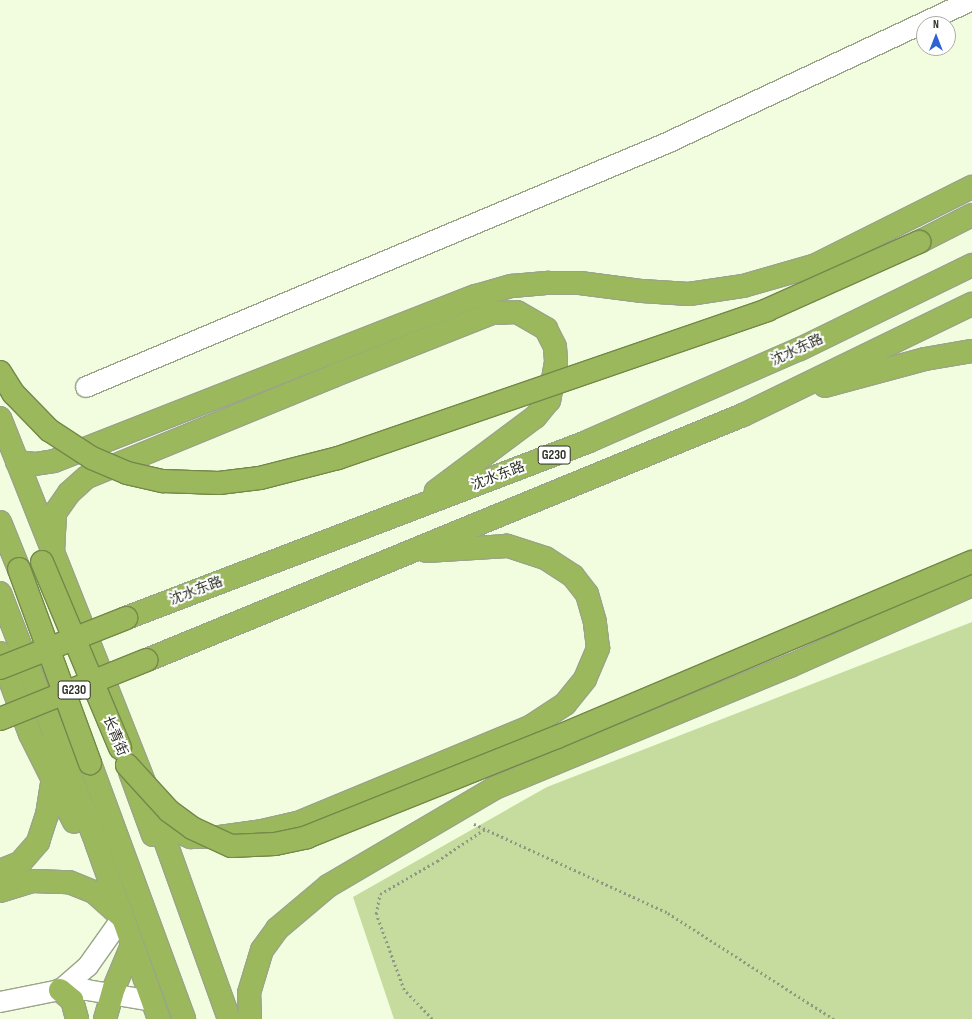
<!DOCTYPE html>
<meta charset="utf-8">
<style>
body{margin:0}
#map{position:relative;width:972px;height:1019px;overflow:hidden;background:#f2fddf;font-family:"Sofia Sans Condensed","Noto Sans SC",sans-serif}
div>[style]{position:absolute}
.green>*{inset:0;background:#c6db9e}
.path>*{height:2.5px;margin-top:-1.25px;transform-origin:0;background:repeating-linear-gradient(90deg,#909883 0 2px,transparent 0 5px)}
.roads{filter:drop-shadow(1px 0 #9aa488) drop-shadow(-1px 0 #9aa488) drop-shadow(0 1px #9aa488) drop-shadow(0 -1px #9aa488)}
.minor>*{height:20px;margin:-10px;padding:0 10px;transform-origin:10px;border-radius:10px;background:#fff}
.highway>*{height:22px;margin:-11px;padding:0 11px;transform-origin:11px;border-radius:11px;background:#9bb85d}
.bridges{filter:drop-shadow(1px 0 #748849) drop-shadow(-1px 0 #748849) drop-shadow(0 1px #748849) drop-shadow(0 -1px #748849)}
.highway-bridge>*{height:22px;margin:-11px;padding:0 11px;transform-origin:11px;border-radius:11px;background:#9bb85d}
span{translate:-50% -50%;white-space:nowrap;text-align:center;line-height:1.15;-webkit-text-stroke:4px #fff;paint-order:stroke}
.shield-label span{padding:1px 3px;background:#fff;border:1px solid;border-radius:3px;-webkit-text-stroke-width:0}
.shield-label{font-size:13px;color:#2c3024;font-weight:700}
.street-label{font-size:14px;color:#2c3024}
.north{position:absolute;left:916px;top:16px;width:40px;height:40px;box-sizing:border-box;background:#fff;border:1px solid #abaca7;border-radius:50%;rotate:0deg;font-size:11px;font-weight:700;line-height:16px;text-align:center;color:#2c3024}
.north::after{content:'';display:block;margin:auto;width:14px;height:18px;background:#2d63d2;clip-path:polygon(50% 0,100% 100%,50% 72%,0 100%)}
</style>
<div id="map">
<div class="green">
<i style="clip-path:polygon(972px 622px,972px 1019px,394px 1019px,353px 897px,547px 787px)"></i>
</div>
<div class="path">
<i style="left:474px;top:824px;width:213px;rotate:24.6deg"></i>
<i style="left:668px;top:913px;width:197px;rotate:32.6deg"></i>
<i style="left:432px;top:1019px;width:40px;rotate:-134deg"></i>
<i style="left:404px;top:990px;width:81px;rotate:-110.2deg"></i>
<i style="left:376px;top:914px;width:20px;rotate:-79deg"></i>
<i style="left:380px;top:894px;width:66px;rotate:-30.1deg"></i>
<i style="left:437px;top:861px;width:58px;rotate:-33.7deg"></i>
</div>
<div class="roads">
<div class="minor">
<i style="left:86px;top:387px;width:630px;rotate:-22.78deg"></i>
<i style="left:667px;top:143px;width:337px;rotate:-25.1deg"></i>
<i style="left:122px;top:918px;width:59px;rotate:125.3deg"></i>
<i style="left:88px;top:966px;width:37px;rotate:139deg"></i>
<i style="left:60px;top:990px;width:27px"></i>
<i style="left:87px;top:990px;width:66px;rotate:9.6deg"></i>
<i style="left:0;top:1002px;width:61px;rotate:-11.3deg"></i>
</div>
<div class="highway">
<i style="left:919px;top:242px;width:59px;rotate:-27deg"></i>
<i style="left:825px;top:386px;width:104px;rotate:-15.1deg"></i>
<i style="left:925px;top:359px;width:48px;rotate:-9.7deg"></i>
<i style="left:0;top:418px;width:395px;rotate:68.4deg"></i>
<i style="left:17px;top:462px;width:18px;rotate:6deg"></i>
<i style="left:35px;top:464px;width:19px;rotate:-9deg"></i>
<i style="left:54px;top:461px;width:453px;rotate:-21.4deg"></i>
<i style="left:476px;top:296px;width:37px;rotate:-16deg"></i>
<i style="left:512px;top:286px;width:37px;rotate:-5deg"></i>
<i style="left:549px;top:283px;width:31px"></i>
<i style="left:580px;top:283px;width:63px;rotate:7.4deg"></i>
<i style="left:642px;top:291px;width:47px;rotate:3.7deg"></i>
<i style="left:689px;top:294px;width:55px;rotate:-8.4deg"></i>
<i style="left:743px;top:286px;width:76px;rotate:-16deg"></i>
<i style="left:816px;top:265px;width:174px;rotate:-26.6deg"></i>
<i style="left:0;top:522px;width:51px;rotate:68deg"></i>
<i style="left:53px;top:552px;width:39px;rotate:-87deg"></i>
<i style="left:55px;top:513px;width:24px;rotate:-55deg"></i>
<i style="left:69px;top:493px;width:24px;rotate:-42deg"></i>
<i style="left:87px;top:477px;width:266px;rotate:-22.3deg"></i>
<i style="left:333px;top:376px;width:171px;rotate:-21.6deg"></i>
<i style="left:492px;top:313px;width:25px;rotate:-2deg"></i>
<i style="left:517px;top:312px;width:34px;rotate:30deg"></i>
<i style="left:546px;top:329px;width:20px;rotate:63deg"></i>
<i style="left:555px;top:347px;width:15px;rotate:86deg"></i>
<i style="left:556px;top:362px;width:39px;rotate:100deg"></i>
<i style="left:549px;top:400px;width:22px;rotate:129deg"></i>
<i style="left:535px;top:417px;width:124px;rotate:143.2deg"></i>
<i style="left:0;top:593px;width:270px;rotate:68.9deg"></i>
<i style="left:97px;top:845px;width:185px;rotate:70.4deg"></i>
<i style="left:126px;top:618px;width:496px;rotate:-20.9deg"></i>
<i style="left:589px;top:441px;width:230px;rotate:-23.6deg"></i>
<i style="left:800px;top:349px;width:191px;rotate:-26deg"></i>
<i style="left:0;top:653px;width:86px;rotate:69.7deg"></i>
<i style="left:30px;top:734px;width:98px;rotate:63.4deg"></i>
<i style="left:147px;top:660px;width:644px;rotate:-22.35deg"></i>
<i style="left:743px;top:415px;width:254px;rotate:-25.9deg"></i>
<i style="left:90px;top:763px;width:273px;rotate:69.8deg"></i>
<i style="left:130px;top:772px;width:67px;rotate:69.9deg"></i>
<i style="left:156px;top:815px;width:217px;rotate:70.3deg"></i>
<i style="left:159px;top:823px;width:35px;rotate:24deg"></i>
<i style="left:191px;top:837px;width:29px"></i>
<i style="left:220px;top:837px;width:42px;rotate:-8.1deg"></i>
<i style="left:262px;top:831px;width:37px;rotate:-13deg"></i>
<i style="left:298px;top:823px;width:251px;rotate:-22.5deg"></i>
<i style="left:530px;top:727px;width:42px;rotate:-33.3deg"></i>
<i style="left:565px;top:704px;width:32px;rotate:-51deg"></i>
<i style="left:585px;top:679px;width:34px;rotate:-67deg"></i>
<i style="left:598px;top:648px;width:26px;rotate:-97deg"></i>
<i style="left:595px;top:622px;width:29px;rotate:-106deg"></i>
<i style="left:587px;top:594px;width:23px;rotate:-128deg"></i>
<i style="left:573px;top:576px;width:33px;rotate:-147deg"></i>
<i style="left:545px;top:558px;width:40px;rotate:-162deg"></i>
<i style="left:507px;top:546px;width:81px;rotate:176.5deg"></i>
<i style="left:0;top:871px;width:22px;rotate:-22deg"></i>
<i style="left:20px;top:863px;width:28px;rotate:-49deg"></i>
<i style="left:38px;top:842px;width:28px;rotate:-72deg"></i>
<i style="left:47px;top:815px;width:37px;rotate:-81deg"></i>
<i style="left:0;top:891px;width:34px;rotate:-17deg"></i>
<i style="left:32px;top:881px;width:37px;rotate:2deg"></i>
<i style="left:69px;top:882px;width:27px;rotate:22deg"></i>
<i style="left:94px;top:892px;width:38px;rotate:42deg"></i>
<i style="left:60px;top:990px;width:16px;rotate:40deg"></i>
<i style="left:72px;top:1000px;width:20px;rotate:75deg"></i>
<i style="left:105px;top:1019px;width:32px;rotate:-74deg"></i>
<i style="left:114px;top:988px;width:47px;rotate:-67.3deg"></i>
<i style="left:250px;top:1019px;width:26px;rotate:-92deg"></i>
<i style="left:249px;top:993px;width:45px;rotate:-73.2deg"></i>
<i style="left:262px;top:950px;width:26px;rotate:-54deg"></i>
<i style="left:277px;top:929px;width:67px;rotate:-40.1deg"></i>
<i style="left:328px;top:886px;width:194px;rotate:-30.4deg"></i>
<i style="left:495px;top:788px;width:319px;rotate:-22.5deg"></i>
<i style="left:790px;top:666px;width:199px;rotate:-24deg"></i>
</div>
</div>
<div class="bridges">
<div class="highway-bridge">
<i style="left:0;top:372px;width:25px;rotate:58deg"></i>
<i style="left:13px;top:393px;width:52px;rotate:45.8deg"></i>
<i style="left:49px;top:430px;width:51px;rotate:33.1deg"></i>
<i style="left:92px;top:458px;width:38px;rotate:23deg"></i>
<i style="left:127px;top:473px;width:37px;rotate:13deg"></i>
<i style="left:163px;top:481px;width:56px;rotate:2deg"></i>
<i style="left:219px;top:483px;width:41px;rotate:-7deg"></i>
<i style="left:260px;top:478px;width:81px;rotate:-14.4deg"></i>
<i style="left:338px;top:458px;width:454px;rotate:-19deg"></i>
<i style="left:767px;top:310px;width:167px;rotate:-24.1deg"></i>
<i style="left:42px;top:562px;width:202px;rotate:67.2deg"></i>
<i style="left:19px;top:569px;width:207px;rotate:69.9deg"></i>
<i style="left:0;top:668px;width:136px;rotate:-21.6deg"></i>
<i style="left:0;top:719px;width:158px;rotate:-21.9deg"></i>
<i style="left:127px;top:765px;width:62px;rotate:47.6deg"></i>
<i style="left:169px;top:811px;width:29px;rotate:36deg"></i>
<i style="left:192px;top:828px;width:43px;rotate:24.8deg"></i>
<i style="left:231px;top:846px;width:44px;rotate:-2.6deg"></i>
<i style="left:275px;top:844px;width:33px;rotate:-12deg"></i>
<i style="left:307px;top:837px;width:269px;rotate:-21.8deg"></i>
<i style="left:557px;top:737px;width:450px;rotate:-22.9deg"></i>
</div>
</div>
<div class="shield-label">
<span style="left:554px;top:455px">G230</span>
<span style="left:74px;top:690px">G230</span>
</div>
<div class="street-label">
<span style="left:797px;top:350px;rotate:-25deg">沈水东路</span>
<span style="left:498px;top:476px;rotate:-21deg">沈水东路</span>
<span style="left:196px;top:591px;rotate:-21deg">沈水东路</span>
<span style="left:115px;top:736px;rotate:67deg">长青街</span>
</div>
<div class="north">N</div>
</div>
